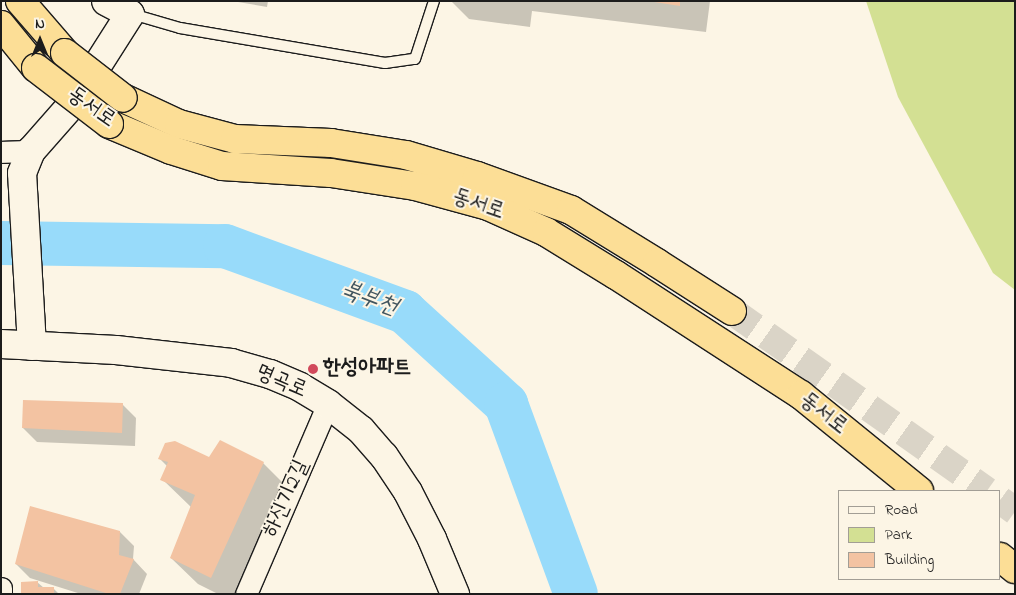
<!DOCTYPE html>
<meta charset="utf-8">
<style>
body{margin:0}
#map{position:relative;width:1016px;height:595px;overflow:hidden;background:#fcf5e5;font-family:"Indie Flower","Poor Story",sans-serif}
div>[style]{position:absolute}
.green>*{inset:0;background:#d3e093}
.shadow>*{inset:0;background:#0003}
.river>*{height:44px;margin:-22px;padding:0 22px;transform-origin:22px;border-radius:22px;background:#98dbfa}
.building>*{inset:0;background:#f3c3a2}
.highway-tunnel>*{height:28px;margin-top:-14px;transform-origin:0;background:repeating-linear-gradient(90deg,#dad4c7 0 28px,transparent 0 42px)}
.roads{filter:drop-shadow(1px 0 #1c1c1c) drop-shadow(-1px 0 #1c1c1c) drop-shadow(0 1px #1c1c1c) drop-shadow(0 -1px #1c1c1c)}
.lane>*{height:10px;margin:-5px;padding:0 5px;transform-origin:5px;border-radius:5px;background:#fcf5e5}
.street>*{height:21px;margin:-10.5px;padding:0 10.5px;transform-origin:10.5px;border-radius:10.5px;background:#fcf5e5}
.secondary>*{height:28px;margin:-14px;padding:0 14px;transform-origin:14px;border-radius:14px;background:#fcf5e5}
.highway>*{height:28px;margin:-14px;padding:0 14px;transform-origin:14px;border-radius:14px;background:#fcde96}
.bridges{filter:drop-shadow(1px 0 #1c1c1c) drop-shadow(-1px 0 #1c1c1c) drop-shadow(0 1px #1c1c1c) drop-shadow(0 -1px #1c1c1c)}
.highway-bridge>*{height:28px;margin:-14px;padding:0 14px;transform-origin:14px;border-radius:14px;background:#fcde96}
.dots>*{width:14px;height:14px;translate:-50% -50%;box-sizing:border-box;border:2px solid #fcf5e5;border-radius:50%}
span{translate:-50% -50%;white-space:nowrap;text-align:center;line-height:1.15;-webkit-text-stroke:4px #fcf5e5;paint-order:stroke}
.street-label{font-size:22px;color:#1c1c1c}
.poi-label{font-size:22px;color:#1c1c1c;font-weight:700}
.left{translate:0 -50%;text-align:left}
.water-label{font-size:24px;color:#41555f;font-style:italic}
.frame{position:absolute;inset:0;border:2px solid #1c1c1c;pointer-events:none}
.legend{position:absolute;left:838px;top:490px;width:162px;height:90px;box-sizing:border-box;background:#fcf5e5;border:1px solid #a29e95;margin:0;padding:6px 9px;list-style:none;font-size:15px;color:#1c1c1c}
.legend li{display:flex;align-items:center;gap:10px;height:25px}
.legend b{width:25px;border:1px solid #a29e95}
.north{position:absolute;left:15px;top:15px;width:50px;height:50px;-webkit-text-stroke:4px #fcf5e5;paint-order:stroke;rotate:0deg;font-size:14px;font-weight:700;line-height:20px;text-align:center;color:#1c1c1c}
.north::after{content:'';display:block;margin:auto;width:18px;height:22px;background:#1c1c1c;clip-path:polygon(50% 0,100% 100%,50% 72%,0 100%)}
</style>
<div id="map">
<div class="green">
<i style="clip-path:polygon(866px 1px,1015px 1px,1015px 290px,993px 273px,898px 97px)"></i>
</div>
<div class="shadow">
<i style="clip-path:polygon(232px 1px,268px 1px,267px 7px)"></i>
<i style="clip-path:polygon(451px 1px,710px 1px,706px 32px,532px 11px,530px 27px,469px 19px)"></i>
<i style="clip-path:polygon(122px 404px,136px 418px,135px 446px,37px 442px,23px 428px)"></i>
<i style="clip-path:polygon(210px 458px,263px 463px,290px 490px,243px 594px,218px 594px,198px 584px,171px 558px,191px 507px,162px 479px,167px 466px,160px 459px)"></i>
<i style="clip-path:polygon(120px 532px,134px 546px,133px 559px,147px 574px,139px 594px,81px 594px,30px 578px,16px 564px)"></i>
<i style="clip-path:polygon(37px 582px,44px 588px,53px 588px,59px 594px,23px 594px)"></i>
</div>
<div class="river">
<i style="left:1px;top:243px;width:224px;rotate:0.8deg"></i>
<i style="left:225px;top:246px;width:192px;rotate:20.1deg"></i>
<i style="left:405px;top:312px;width:137px;rotate:42.3deg"></i>
<i style="left:506px;top:404px;width:202px;rotate:69.8deg"></i>
</div>
<div class="building">
<i style="clip-path:polygon(648px 1px,680px 1px,680px 6px)"></i>
<i style="clip-path:polygon(23px 400px,123px 403px,122px 433px,22px 428px)"></i>
<i style="clip-path:polygon(220px 440px,264px 462px,211px 578px,170px 558px,195px 495px,160px 480px,168px 462px,158px 459px,165px 443px,175px 441px,209px 457px)"></i>
<i style="clip-path:polygon(30px 506px,120px 531px,119px 555px,134px 559px,120px 594px,109px 594px,15px 564px)"></i>
<i style="clip-path:polygon(38px 581px,38px 587px,54px 587px,54px 594px,21px 594px,21px 582px)"></i>
</div>
<div class="highway-tunnel">
<i style="left:732px;top:311px;width:312px;rotate:35.2deg"></i>
<i style="left:1000px;top:500px;width:19px;rotate:36deg"></i>
</div>
<div class="roads">
<div class="lane">
<i style="left:132px;top:14px;width:50px;rotate:16.3deg"></i>
<i style="left:180px;top:28px;width:208px;rotate:9.7deg"></i>
<i style="left:385px;top:63px;width:30px;rotate:-8deg"></i>
<i style="left:415px;top:59px;width:61px;rotate:-71.9deg"></i>
</div>
<div class="street">
<i style="left:1px;top:152px;width:30px;rotate:-2deg"></i>
<i style="left:1px;top:588px;width:6px;rotate:90deg"></i>
<i style="left:246px;top:594px;width:207px;rotate:-66.7deg"></i>
</div>
<div class="secondary">
<i style="left:1px;top:344px;width:115px;rotate:3deg"></i>
<i style="left:116px;top:350px;width:116px;rotate:6.4deg"></i>
<i style="left:231px;top:363px;width:41px;rotate:15.8deg"></i>
<i style="left:270px;top:374px;width:33px;rotate:23deg"></i>
<i style="left:300px;top:387px;width:33px;rotate:31deg"></i>
<i style="left:328px;top:404px;width:42px;rotate:38.2deg"></i>
<i style="left:361px;top:430px;width:35px;rotate:49deg"></i>
<i style="left:384px;top:456px;width:43px;rotate:56.3deg"></i>
<i style="left:408px;top:492px;width:53px;rotate:62.9deg"></i>
<i style="left:432px;top:539px;width:60px;rotate:67.3deg"></i>
<i style="left:32px;top:346px;width:173px;rotate:-93.3deg"></i>
<i style="left:22px;top:173px;width:24px;rotate:-68deg"></i>
<i style="left:31px;top:151px;width:65px;rotate:-48.7deg"></i>
<i style="left:74px;top:102px;width:104px;rotate:-57.5deg"></i>
<i style="left:130px;top:14px;width:27px;rotate:-152deg"></i>
</div>
<div class="highway">
<i style="left:20px;top:1px;width:69px;rotate:49.1deg"></i>
<i style="left:1px;top:25px;width:55px;rotate:50.9deg"></i>
<i style="left:123px;top:98px;width:62px;rotate:24.9deg"></i>
<i style="left:179px;top:124px;width:58px;rotate:15deg"></i>
<i style="left:235px;top:139px;width:96px;rotate:2.4deg"></i>
<i style="left:331px;top:143px;width:76px;rotate:9.1deg"></i>
<i style="left:406px;top:155px;width:74px;rotate:16.5deg"></i>
<i style="left:477px;top:176px;width:100px;rotate:19.9deg"></i>
<i style="left:571px;top:210px;width:101px;rotate:31.6deg"></i>
<i style="left:657px;top:263px;width:89px;rotate:32.6deg"></i>
<i style="left:109px;top:124px;width:67px;rotate:22.8deg"></i>
<i style="left:171px;top:150px;width:53px;rotate:17.4deg"></i>
<i style="left:222px;top:166px;width:109px;rotate:3.7deg"></i>
<i style="left:331px;top:173px;width:85px;rotate:8.8deg"></i>
<i style="left:415px;top:186px;width:76px;rotate:15.3deg"></i>
<i style="left:488px;top:206px;width:64px;rotate:24.1deg"></i>
<i style="left:546px;top:232px;width:82px;rotate:31.6deg"></i>
<i style="left:616px;top:275px;width:221px;rotate:33deg"></i>
<i style="left:801px;top:395px;width:152px;rotate:39.1deg"></i>
<i style="left:1000px;top:557px;width:19px;rotate:39deg"></i>
</div>
</div>
<div class="bridges">
<div class="highway-bridge">
<i style="left:65px;top:53px;width:73px;rotate:37.8deg"></i>
<i style="left:36px;top:68px;width:92px;rotate:37.5deg"></i>
</div>
</div>
<div class="dots">
<i style="left:313px;top:369px;background:#d1495b"></i>
</div>
<div class="street-label">
<span style="left:91px;top:108px;rotate:35deg">동서로</span>
<span style="left:478px;top:205px;rotate:19deg">동서로</span>
<span style="left:281px;top:382px;rotate:23deg">명곡로</span>
<span style="left:823px;top:414px;rotate:38deg">동서로</span>
<span style="left:287px;top:499px;rotate:-66deg">하신기2길</span>
</div>
<div class="poi-label">
<span class="left" style="left:323px;top:369px">한성아파트</span>
</div>
<div class="water-label">
<span style="left:369px;top:299px;rotate:21deg">북부천</span>
</div>
<div class="frame"></div>
<ul class="legend">
<li><b style="height:6px;background:#fcf5e5"></b>Road</li>
<li><b style="height:14px;background:#d3e093"></b>Park</li>
<li><b style="height:14px;background:#f3c3a2"></b>Building</li>
</ul>
<div class="north">N</div>
</div>
